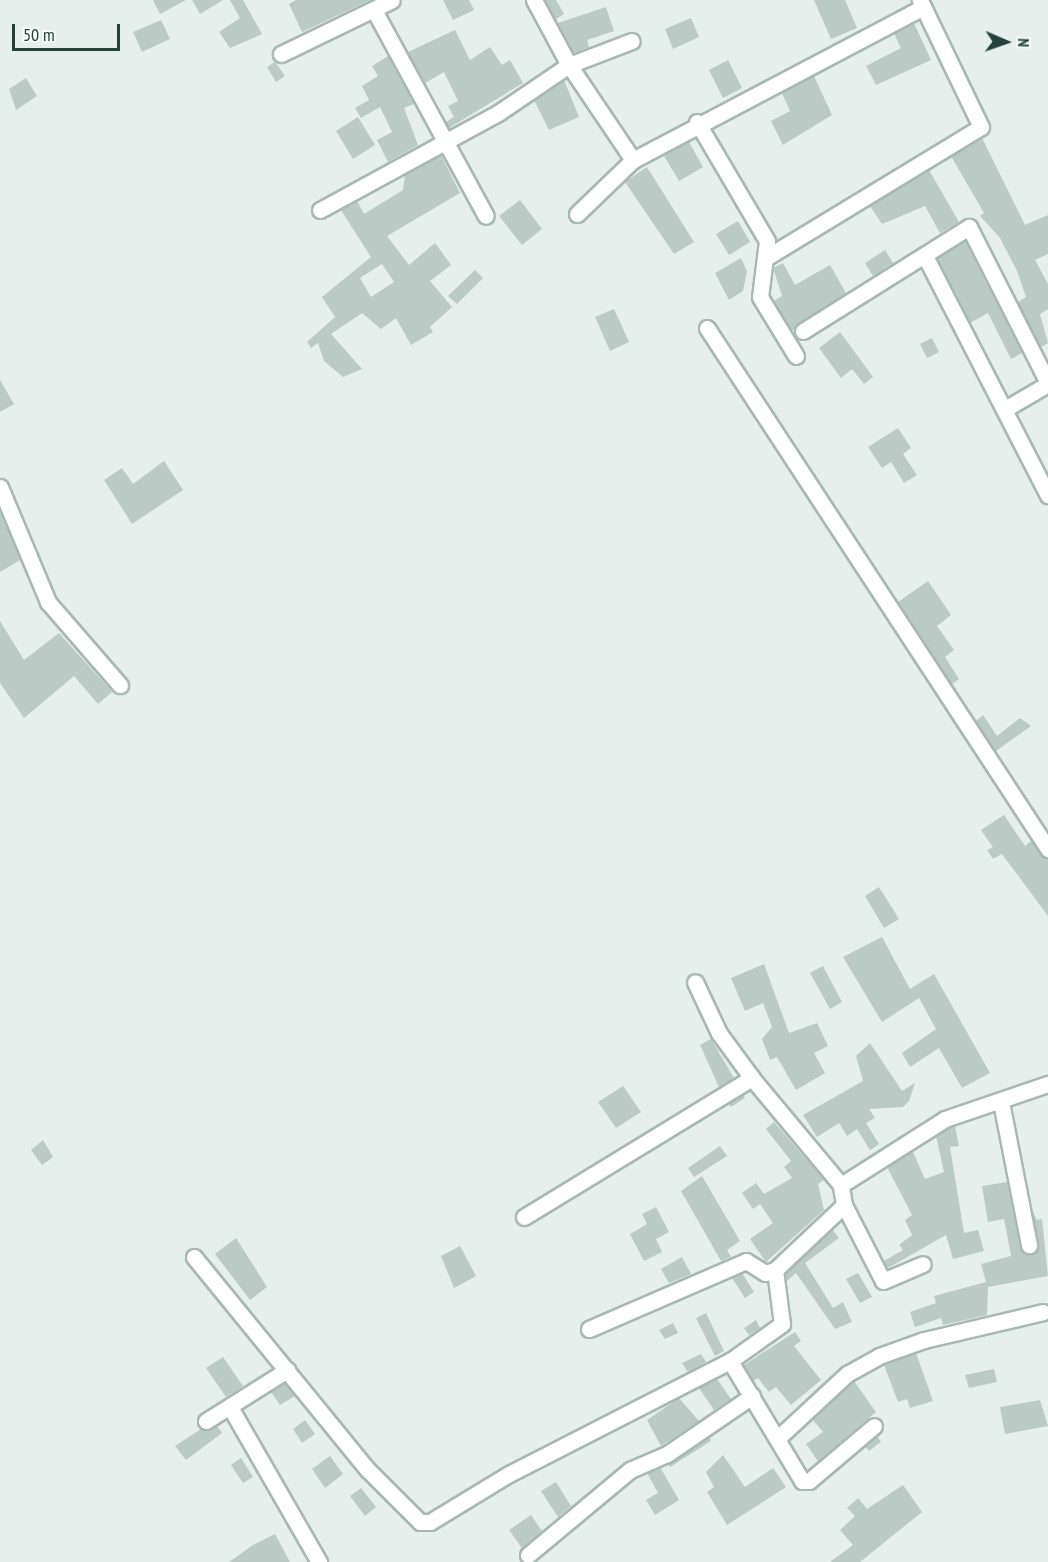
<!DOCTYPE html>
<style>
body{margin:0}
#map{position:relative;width:1048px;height:1562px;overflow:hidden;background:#e6efeb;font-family:"PT Sans Narrow",sans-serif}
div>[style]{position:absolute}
.building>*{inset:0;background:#bbcac4}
.roads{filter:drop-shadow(2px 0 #a8b8b2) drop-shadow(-2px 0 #a8b8b2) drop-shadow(0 2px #a8b8b2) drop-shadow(0 -2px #a8b8b2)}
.street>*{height:15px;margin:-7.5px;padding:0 7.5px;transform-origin:7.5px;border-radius:7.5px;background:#fff}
span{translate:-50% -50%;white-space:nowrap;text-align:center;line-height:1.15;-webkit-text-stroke:4.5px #f7fbf9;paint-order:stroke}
.north{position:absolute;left:976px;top:12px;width:60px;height:60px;-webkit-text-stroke:4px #f7fbf9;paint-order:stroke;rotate:92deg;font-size:16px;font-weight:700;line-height:24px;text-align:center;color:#24423a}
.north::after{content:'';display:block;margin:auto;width:21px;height:27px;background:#24423a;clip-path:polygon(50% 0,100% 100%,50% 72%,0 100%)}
.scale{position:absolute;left:12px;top:24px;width:108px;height:27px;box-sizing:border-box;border:3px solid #24423a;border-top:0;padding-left:8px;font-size:18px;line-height:21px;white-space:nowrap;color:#24423a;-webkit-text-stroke:4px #f7fbf9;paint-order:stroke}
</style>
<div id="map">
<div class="building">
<i style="clip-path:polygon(153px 0,186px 0,160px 14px)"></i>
<i style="clip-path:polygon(192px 0,223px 0,200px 14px)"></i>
<i style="clip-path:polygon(230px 0,243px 0,262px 34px,230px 48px,219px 32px,240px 18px)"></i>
<i style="clip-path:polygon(296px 0,370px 0,302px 32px,289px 4px)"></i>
<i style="clip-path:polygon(443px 0,469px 0,474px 10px,453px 20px)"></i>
<i style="clip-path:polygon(545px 0,556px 0,564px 14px,556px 19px)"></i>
<i style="clip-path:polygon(814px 0,845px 0,857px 28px,831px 39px)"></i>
<i style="clip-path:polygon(606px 7px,614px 31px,587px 40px,589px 47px,574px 53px,558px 23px)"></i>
<i style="clip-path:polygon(691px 18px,699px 37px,673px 49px,665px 29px)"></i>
<i style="clip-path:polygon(161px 20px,170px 39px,142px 52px,133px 32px)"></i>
<i style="clip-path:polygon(914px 23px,931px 60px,876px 85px,866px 66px,901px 48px,894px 33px)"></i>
<i style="clip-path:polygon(455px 30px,470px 60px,490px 47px,502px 65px,510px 60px,523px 83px,449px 128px,446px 122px,454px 117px,448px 106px,458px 101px,444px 72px,425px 83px,408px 52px)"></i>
<i style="clip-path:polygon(388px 56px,414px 104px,404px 108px,418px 145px,388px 162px,377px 140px,392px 132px,380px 107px,361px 118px,355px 108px,369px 100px,362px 86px,378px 76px,372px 66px)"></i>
<i style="clip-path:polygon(728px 60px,742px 88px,723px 98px,709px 70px)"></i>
<i style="clip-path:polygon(275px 62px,285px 76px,276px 82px,267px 67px)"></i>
<i style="clip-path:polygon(814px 76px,832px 115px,783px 145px,771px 121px,790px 111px,782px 93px)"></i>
<i style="clip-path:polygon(26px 78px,37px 96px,16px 110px,9px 89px)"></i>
<i style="clip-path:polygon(564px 80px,579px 117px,549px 130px,534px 100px)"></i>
<i style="clip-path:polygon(358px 117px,375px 145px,353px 159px,336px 131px)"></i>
<i style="clip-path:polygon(982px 138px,1025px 225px,1048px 215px,1048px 254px,1035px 260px,1048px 284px,1048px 309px,1040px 314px,1048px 343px,1041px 347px,1018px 302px,1026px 297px,1017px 271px,1000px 238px,980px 216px,984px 213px,951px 156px)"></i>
<i style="clip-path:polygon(689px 142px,703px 167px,679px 181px,664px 156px)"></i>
<i style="clip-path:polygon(evenodd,441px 155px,460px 193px,387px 236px,409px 265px,435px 243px,451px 265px,430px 281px,452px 307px,430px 327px,433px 332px,411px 345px,396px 318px,381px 329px,362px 313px,331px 334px,362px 369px,343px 377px,324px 361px,318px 343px,311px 348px,307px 342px,335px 317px,322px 297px,371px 257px,341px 210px,357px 201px,364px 214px,403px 190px,405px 175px,441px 155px,382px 264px,394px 282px,371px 297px,360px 278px,382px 264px)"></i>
<i style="clip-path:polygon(647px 167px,694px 242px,674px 254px,625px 182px)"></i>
<i style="clip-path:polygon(929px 170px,959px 222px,940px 233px,925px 206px,882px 224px,870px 206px)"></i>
<i style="clip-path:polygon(520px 200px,542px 229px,522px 245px,499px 216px)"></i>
<i style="clip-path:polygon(738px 221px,750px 242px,729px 255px,716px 234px)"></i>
<i style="clip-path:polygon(965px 241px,1022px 353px,1011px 359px,988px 313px,970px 323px,937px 258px)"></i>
<i style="clip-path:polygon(885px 250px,893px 263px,873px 276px,865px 263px)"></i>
<i style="clip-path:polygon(741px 258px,747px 271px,743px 291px,729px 300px,715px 273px)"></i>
<i style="clip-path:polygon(783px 263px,795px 285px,830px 265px,846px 293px,792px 331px,774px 301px,782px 296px,773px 268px)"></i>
<i style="clip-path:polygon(475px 270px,483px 278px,457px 304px,448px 296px)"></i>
<i style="clip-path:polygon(614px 309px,629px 342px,610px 351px,595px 317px)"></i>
<i style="clip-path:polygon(840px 332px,873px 377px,864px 384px,852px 369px,841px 378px,819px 348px)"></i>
<i style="clip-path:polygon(932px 338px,939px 352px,927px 358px,920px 344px)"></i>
<i style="clip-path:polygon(0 380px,14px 404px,0 412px)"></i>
<i style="clip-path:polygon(898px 428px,911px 448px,903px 454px,917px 475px,904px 483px,891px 462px,882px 468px,868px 447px)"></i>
<i style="clip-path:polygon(164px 461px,183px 490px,132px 524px,104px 480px,122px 468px,133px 484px)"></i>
<i style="clip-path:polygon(0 512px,20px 560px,0 572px)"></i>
<i style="clip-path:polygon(928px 581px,951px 615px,937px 626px,954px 650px,945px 657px,959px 679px,952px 684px,898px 602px)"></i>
<i style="clip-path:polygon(0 621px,24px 660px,59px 633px,112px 692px,98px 704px,74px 676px,24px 718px,0 683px)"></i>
<i style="clip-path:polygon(983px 715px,997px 736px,1020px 718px,1031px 726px,996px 751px,976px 721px)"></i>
<i style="clip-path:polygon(1004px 815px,1025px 846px,1031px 841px,1048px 859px,1048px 916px,1002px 854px,993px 859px,987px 850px,993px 847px,981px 830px)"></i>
<i style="clip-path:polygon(879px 887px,899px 919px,884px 928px,865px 896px)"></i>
<i style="clip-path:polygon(882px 937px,910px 989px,934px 974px,990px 1073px,962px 1088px,939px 1048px,910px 1067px,902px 1053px,936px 1029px,919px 998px,882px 1022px,843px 957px)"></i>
<i style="clip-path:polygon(764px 964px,789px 1033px,817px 1023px,828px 1046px,814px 1053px,825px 1073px,796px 1090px,777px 1057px,770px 1060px,762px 1039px,772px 1027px,763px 1003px,745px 1011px,731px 978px)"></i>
<i style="clip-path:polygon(823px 966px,842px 1002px,830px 1009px,810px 973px)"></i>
<i style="clip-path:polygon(711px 1039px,734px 1078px,719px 1087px,700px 1045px)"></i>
<i style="clip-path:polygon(870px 1043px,902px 1091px,915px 1083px,909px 1101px,903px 1107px,869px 1109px,875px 1118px,866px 1123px,879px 1144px,870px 1150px,857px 1129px,847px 1136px,839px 1123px,817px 1137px,803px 1115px,863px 1081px,856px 1056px)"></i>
<i style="clip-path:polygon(623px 1086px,641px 1112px,616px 1128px,598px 1102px)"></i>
<i style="clip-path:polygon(743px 1095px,745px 1098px,731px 1107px,729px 1104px)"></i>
<i style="clip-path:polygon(774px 1122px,824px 1180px,818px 1184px,824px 1210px,766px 1262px,750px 1239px,773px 1223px,760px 1204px,753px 1209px,742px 1193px,756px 1183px,764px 1194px,792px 1178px,784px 1167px,791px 1161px,766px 1129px)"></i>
<i style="clip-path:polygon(955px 1126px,959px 1146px,950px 1147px,964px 1233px,978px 1230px,984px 1251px,953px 1259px,946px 1235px,888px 1268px,884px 1261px,903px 1250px,899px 1245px,912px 1235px,905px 1220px,912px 1215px,887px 1167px,913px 1152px,925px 1179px,944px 1172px,936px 1136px)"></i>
<i style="clip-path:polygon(43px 1140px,53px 1157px,42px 1165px,31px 1150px)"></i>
<i style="clip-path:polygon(720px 1146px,727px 1156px,694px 1177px,688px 1168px)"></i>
<i style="clip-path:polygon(702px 1176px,740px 1241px,727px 1250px,731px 1257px,721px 1261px,681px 1191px)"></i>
<i style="clip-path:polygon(1007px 1182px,1025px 1254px,1038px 1248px,1032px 1210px,1037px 1220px,1042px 1219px,1048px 1276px,988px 1287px,987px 1315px,943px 1325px,941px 1318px,915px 1327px,910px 1312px,936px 1303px,934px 1296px,986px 1282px,981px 1264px,1011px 1256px,1004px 1219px,988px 1222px,982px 1186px)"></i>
<i style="clip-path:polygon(656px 1207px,669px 1232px,656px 1239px,662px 1252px,644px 1261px,630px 1234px,647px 1224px,642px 1214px)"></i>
<i style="clip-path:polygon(832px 1229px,839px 1238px,805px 1263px,833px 1308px,843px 1302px,852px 1322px,835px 1329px,796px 1273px,787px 1281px,785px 1274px)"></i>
<i style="clip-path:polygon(236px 1238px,267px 1287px,250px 1300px,215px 1254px)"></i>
<i style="clip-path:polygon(460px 1246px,476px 1276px,454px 1288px,441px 1256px)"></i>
<i style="clip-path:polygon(682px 1257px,691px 1274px,669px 1283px,661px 1269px)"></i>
<i style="clip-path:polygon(742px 1273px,754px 1292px,745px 1298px,732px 1278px)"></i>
<i style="clip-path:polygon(858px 1273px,872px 1297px,860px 1303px,846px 1279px)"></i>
<i style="clip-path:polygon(706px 1313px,724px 1351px,715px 1356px,696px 1318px)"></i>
<i style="clip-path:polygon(756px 1320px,760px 1328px,749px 1335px,744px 1328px)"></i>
<i style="clip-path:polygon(673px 1323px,678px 1333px,665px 1339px,659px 1330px)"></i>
<i style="clip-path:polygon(795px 1332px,801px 1341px,794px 1346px,821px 1380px,791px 1405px,776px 1387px,769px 1392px,758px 1378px,753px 1381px,744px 1365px)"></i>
<i style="clip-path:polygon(916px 1353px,933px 1401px,910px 1408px,907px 1399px,898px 1402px,884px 1365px)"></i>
<i style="clip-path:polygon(701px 1354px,706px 1362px,688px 1372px,682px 1363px)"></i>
<i style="clip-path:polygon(223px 1357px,243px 1386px,226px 1397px,206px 1368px)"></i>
<i style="clip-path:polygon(994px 1369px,997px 1382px,969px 1388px,965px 1375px)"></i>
<i style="clip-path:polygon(717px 1379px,731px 1399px,714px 1410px,699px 1388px)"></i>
<i style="clip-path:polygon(854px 1381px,876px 1412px,818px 1461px,806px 1444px,823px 1432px,813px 1420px)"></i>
<i style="clip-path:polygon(284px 1383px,295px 1396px,280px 1405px,271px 1392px)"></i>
<i style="clip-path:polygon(679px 1398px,699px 1421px,661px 1446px,647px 1420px)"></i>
<i style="clip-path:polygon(1040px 1400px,1048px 1426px,1005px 1434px,1000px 1407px)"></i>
<i style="clip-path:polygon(305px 1420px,315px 1434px,302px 1443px,293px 1429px)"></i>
<i style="clip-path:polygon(217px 1426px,222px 1433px,186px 1460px,175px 1446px,201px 1429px)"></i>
<i style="clip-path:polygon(877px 1436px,881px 1442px,869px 1451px,865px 1446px)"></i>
<i style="clip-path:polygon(709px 1437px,711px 1441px,670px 1467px,668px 1464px)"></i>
<i style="clip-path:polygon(723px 1455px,745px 1487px,773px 1468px,786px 1487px,727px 1525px,707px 1492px,714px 1487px,706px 1472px)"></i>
<i style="clip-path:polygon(330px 1456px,343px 1474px,325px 1488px,312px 1469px)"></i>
<i style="clip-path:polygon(241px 1458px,253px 1477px,243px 1483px,231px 1465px)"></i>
<i style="clip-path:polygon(660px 1467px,679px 1500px,655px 1515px,646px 1500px,658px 1493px,647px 1473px)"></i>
<i style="clip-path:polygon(556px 1482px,571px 1506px,558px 1517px,541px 1491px)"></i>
<i style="clip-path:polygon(903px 1485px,922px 1512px,860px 1562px,830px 1562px,853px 1545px,840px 1530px,855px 1516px,847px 1508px,858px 1498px,867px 1509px)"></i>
<i style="clip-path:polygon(361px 1488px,376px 1507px,365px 1516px,350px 1496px)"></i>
<i style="clip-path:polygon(531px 1515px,542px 1531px,522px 1548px,509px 1530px)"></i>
<i style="clip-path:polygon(275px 1534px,290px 1562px,229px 1562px,253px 1545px)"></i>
</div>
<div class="roads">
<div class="street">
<i style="left:534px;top:0;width:74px;rotate:61.7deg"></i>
<i style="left:569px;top:65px;width:115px;rotate:56deg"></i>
<i style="left:633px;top:160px;width:328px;rotate:-27.8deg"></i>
<i style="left:374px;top:10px;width:234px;rotate:61.5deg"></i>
<i style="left:281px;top:54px;width:123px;rotate:-25.9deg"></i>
<i style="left:697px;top:122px;width:138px;rotate:59.5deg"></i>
<i style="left:767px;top:241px;width:56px;rotate:97.1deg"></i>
<i style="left:760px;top:297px;width:69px;rotate:58.6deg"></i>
<i style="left:320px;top:210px;width:203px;rotate:-28.6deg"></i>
<i style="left:498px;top:113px;width:86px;rotate:-34.1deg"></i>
<i style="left:569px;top:65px;width:67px;rotate:-20.9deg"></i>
<i style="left:577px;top:214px;width:78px;rotate:-44deg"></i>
<i style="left:925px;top:256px;width:269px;rotate:62.8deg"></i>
<i style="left:767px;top:257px;width:250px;rotate:-31.3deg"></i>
<i style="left:981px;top:127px;width:141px;rotate:-115.7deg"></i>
<i style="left:707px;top:328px;width:623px;rotate:56.79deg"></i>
<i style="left:803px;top:331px;width:196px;rotate:-32.1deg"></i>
<i style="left:969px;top:227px;width:175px;rotate:63.1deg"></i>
<i style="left:1005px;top:409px;width:50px;rotate:-30.2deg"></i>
<i style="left:0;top:487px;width:125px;rotate:67.3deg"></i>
<i style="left:48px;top:602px;width:110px;rotate:49.1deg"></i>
<i style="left:1001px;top:1102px;width:146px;rotate:78.9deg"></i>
<i style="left:841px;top:1185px;width:123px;rotate:-32.4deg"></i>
<i style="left:945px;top:1119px;width:109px;rotate:-18.8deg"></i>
<i style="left:844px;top:1205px;width:85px;rotate:62.8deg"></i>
<i style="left:883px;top:1281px;width:43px;rotate:-23deg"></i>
<i style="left:524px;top:1217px;width:267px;rotate:-31.4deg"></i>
<i style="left:194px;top:1257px;width:274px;rotate:50.8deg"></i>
<i style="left:367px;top:1469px;width:75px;rotate:45deg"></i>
<i style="left:420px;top:1522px;width:10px"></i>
<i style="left:430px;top:1522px;width:92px;rotate:-31.3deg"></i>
<i style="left:509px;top:1474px;width:248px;rotate:-27.1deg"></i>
<i style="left:730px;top:1361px;width:64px;rotate:-35.4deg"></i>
<i style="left:782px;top:1324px;width:54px;rotate:-97.4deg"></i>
<i style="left:775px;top:1270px;width:95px;rotate:-43.3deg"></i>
<i style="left:844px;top:1205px;width:20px;rotate:-99deg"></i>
<i style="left:841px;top:1185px;width:139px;rotate:-129.8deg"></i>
<i style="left:752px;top:1078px;width:56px;rotate:-126.3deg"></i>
<i style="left:719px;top:1033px;width:56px;rotate:-115.2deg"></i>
<i style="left:589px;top:1329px;width:171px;rotate:-23.4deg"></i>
<i style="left:746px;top:1261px;width:22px;rotate:32deg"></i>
<i style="left:765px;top:1273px;width:10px;rotate:-17deg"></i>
<i style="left:730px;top:1361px;width:140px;rotate:59deg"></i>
<i style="left:802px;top:1481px;width:7px"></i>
<i style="left:809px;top:1481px;width:85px;rotate:-40.2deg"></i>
<i style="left:230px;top:1407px;width:179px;rotate:60.1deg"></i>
<i style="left:206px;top:1421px;width:96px;rotate:-32.2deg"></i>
<i style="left:779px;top:1437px;width:93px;rotate:-42.8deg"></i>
<i style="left:847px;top:1374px;width:37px;rotate:-29deg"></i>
<i style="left:879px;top:1356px;width:48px;rotate:-19.6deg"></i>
<i style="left:924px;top:1340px;width:122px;rotate:-13.2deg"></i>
<i style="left:528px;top:1555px;width:133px;rotate:-39.8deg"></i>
<i style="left:630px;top:1470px;width:40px;rotate:-23.4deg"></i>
<i style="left:667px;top:1454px;width:103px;rotate:-34.3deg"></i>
</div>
</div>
<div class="north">N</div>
<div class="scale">50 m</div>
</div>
